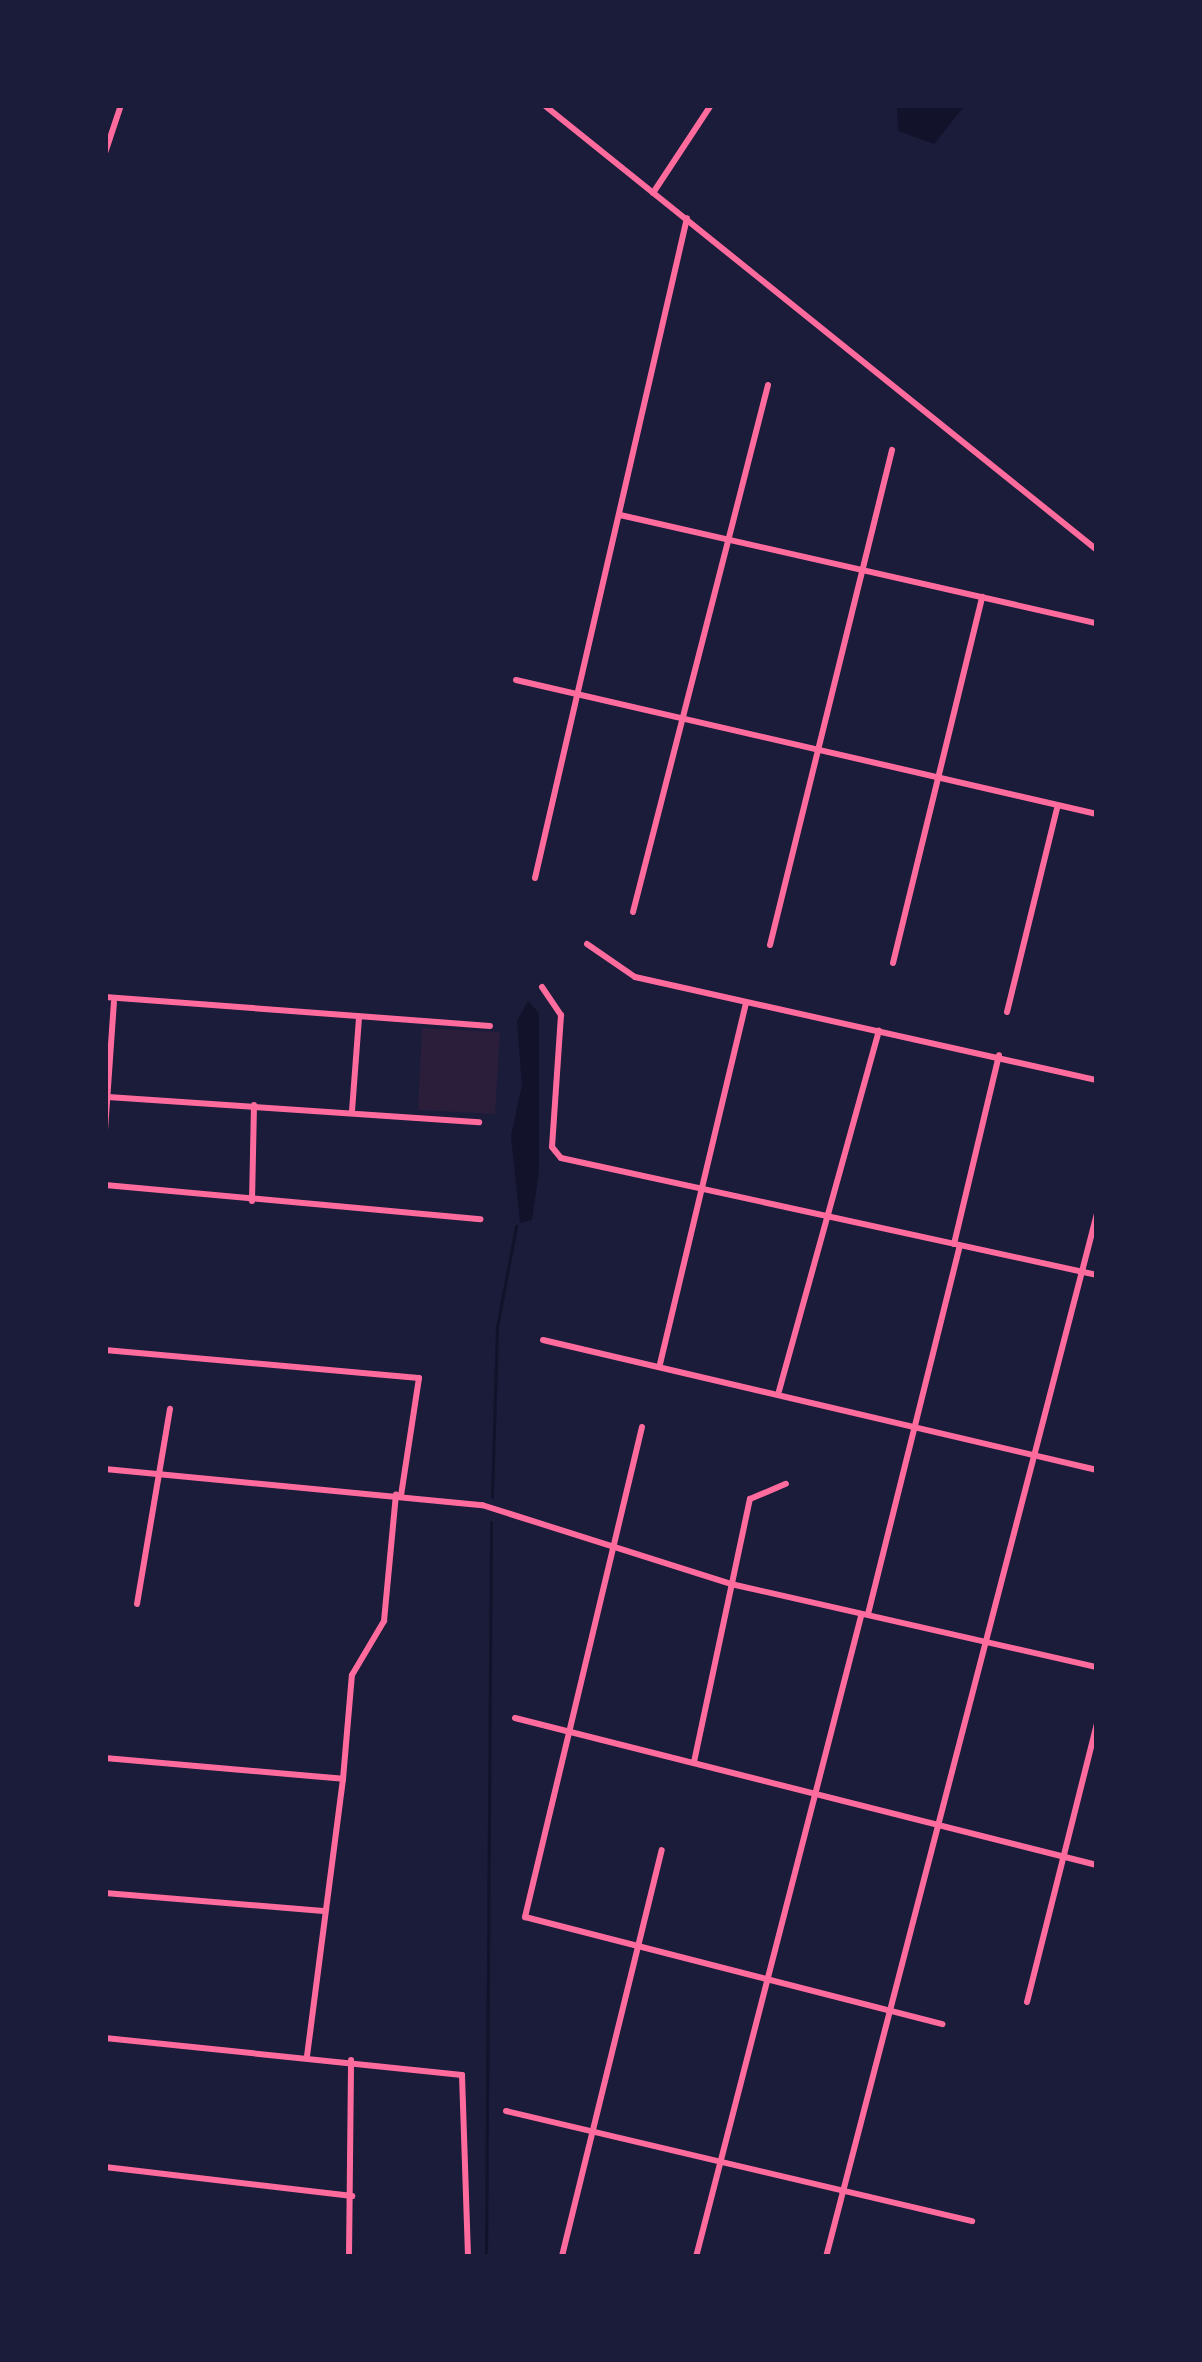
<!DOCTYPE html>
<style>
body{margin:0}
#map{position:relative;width:1202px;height:2362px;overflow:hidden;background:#1b1b3a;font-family:Jost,sans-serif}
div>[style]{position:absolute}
.green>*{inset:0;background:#2a1e3b}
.water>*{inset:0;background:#12122b}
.stream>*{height:3px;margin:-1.5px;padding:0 1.5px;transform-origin:1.5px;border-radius:1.5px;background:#12122b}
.minor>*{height:6px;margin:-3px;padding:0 3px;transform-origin:3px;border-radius:3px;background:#ff6b9d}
span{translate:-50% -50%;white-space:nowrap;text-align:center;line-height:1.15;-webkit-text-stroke:9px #1b1b3a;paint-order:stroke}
.frame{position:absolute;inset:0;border:108px solid #1b1b3a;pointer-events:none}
</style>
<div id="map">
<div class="green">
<i style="clip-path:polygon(422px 1028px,500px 1032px,495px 1114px,418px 1110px)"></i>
</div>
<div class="water">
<i style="clip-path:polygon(897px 105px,965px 105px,934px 144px,898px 131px)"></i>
<i style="clip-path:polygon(528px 1001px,539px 1013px,539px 1171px,532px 1220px,520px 1223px,511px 1136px,522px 1085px,517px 1021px)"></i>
</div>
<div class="stream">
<i style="left:492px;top:1497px;width:170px;rotate:-88.3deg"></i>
<i style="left:497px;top:1327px;width:103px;rotate:-79.3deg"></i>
<i style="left:486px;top:2257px;width:735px;rotate:-89.61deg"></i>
</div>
<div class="minor">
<i style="left:544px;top:105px;width:710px;rotate:38.82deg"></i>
<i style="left:105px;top:153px;width:51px;rotate:-71.6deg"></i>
<i style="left:653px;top:193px;width:105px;rotate:-56.6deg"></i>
<i style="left:620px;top:515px;width:489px;rotate:12.8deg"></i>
<i style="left:516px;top:680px;width:596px;rotate:12.99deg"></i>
<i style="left:535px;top:878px;width:677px;rotate:-77.03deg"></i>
<i style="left:633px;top:912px;width:544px;rotate:-75.63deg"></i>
<i style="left:587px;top:944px;width:58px;rotate:34.5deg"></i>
<i style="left:635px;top:977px;width:473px;rotate:12.6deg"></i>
<i style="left:770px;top:945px;width:510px;rotate:-76.15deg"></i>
<i style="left:893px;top:963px;width:377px;rotate:-76.3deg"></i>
<i style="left:542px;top:987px;width:34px;rotate:56deg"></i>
<i style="left:561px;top:1015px;width:132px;rotate:93.9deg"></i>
<i style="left:552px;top:1147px;width:14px;rotate:51deg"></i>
<i style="left:561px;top:1158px;width:549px;rotate:12.31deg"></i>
<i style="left:105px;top:997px;width:386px;rotate:4.3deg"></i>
<i style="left:1007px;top:1012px;width:213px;rotate:-76.2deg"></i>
<i style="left:108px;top:1097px;width:372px;rotate:3.9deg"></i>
<i style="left:352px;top:1111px;width:94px;rotate:-85.7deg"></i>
<i style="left:105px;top:1130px;width:128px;rotate:-86deg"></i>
<i style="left:105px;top:1185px;width:377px;rotate:5.2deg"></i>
<i style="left:252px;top:1201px;width:96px;rotate:-88.8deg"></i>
<i style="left:954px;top:1244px;width:194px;rotate:-76.6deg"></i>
<i style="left:543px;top:1340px;width:569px;rotate:13.21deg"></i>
<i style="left:105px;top:1350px;width:315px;rotate:5.1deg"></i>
<i style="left:419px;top:1378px;width:118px;rotate:98.7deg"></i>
<i style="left:660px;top:1364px;width:371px;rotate:-76.6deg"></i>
<i style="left:779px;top:1391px;width:374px;rotate:-74.5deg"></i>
<i style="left:642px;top:1427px;width:504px;rotate:103.43deg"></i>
<i style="left:525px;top:1917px;width:431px;rotate:14.4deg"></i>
<i style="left:105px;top:1469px;width:379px;rotate:5.5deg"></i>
<i style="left:482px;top:1505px;width:261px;rotate:17.6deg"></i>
<i style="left:731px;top:1584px;width:375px;rotate:12.8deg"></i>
<i style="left:137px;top:1604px;width:198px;rotate:-80.4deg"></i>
<i style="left:868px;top:1614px;width:380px;rotate:-76deg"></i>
<i style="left:515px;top:1718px;width:600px;rotate:14.18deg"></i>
<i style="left:105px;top:1758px;width:239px;rotate:5deg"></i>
<i style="left:343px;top:1779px;width:279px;rotate:97.4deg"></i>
<i style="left:694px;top:1762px;width:269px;rotate:-78deg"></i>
<i style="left:750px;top:1499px;width:39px;rotate:-23deg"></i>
<i style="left:343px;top:1779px;width:104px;rotate:-85.1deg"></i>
<i style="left:352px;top:1675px;width:63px;rotate:-59.3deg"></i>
<i style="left:384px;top:1621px;width:127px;rotate:-84.6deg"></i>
<i style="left:105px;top:1893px;width:219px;rotate:4.7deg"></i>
<i style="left:1027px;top:2002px;width:287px;rotate:-75.9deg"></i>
<i style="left:105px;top:2038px;width:359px;rotate:5.9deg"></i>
<i style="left:462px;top:2075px;width:182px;rotate:88.1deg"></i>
<i style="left:506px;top:2111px;width:479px;rotate:13.3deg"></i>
<i style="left:105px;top:2167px;width:249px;rotate:6.7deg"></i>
<i style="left:562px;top:2256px;width:418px;rotate:-76.2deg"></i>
<i style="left:349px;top:2257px;width:197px;rotate:-89.4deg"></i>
<i style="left:696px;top:2257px;width:662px;rotate:-75.56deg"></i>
<i style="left:826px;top:2257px;width:1078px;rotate:-75.44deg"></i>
</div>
<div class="frame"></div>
</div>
